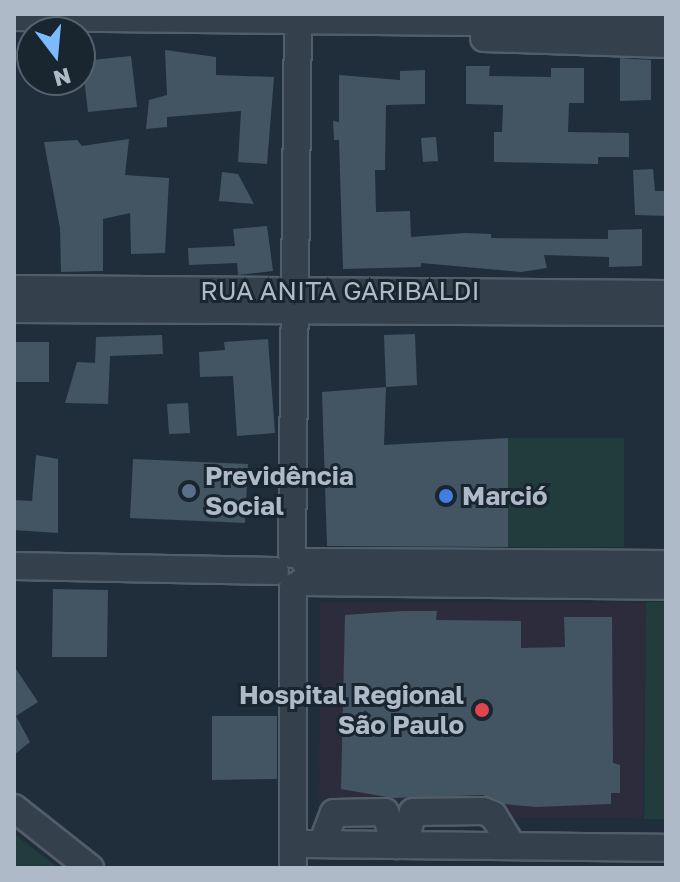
<!DOCTYPE html>
<meta charset="utf-8">
<style>
body{margin:0}
#map{position:relative;width:680px;height:882px;overflow:hidden;background:#202e3b;font-family:"Golos Text",sans-serif}
div>[style]{position:absolute}
.medical>*{inset:0;background:#2c2c3c}
.green>*{inset:0;background:#223b3c}
.building>*{inset:0;background:#435462}
.roads{filter:drop-shadow(2px 0 #515d68) drop-shadow(-2px 0 #515d68) drop-shadow(0 2px #515d68) drop-shadow(0 -2px #515d68)}
.minor>*{height:26px;margin:-13px;padding:0 13px;transform-origin:13px;border-radius:13px;background:#34404b}
.dots>*{width:22px;height:22px;translate:-50% -50%;box-sizing:border-box;border:4px solid #19252f;border-radius:50%}
span{translate:-50% -50%;white-space:nowrap;text-align:center;line-height:1.15;-webkit-text-stroke:6px #19252f;paint-order:stroke}
.street-label{font-size:26px;color:#aebac7}
.poi-label{font-size:26px;color:#aebac7;font-weight:700}
.left{translate:0 -50%;text-align:left}
.right{translate:-100% -50%;text-align:right}
.frame{position:absolute;inset:0;border:16px solid #aebac7;pointer-events:none}
.north{position:absolute;left:16px;top:16px;width:80px;height:80px;box-sizing:border-box;background:#19252f;border:2px solid #55616c;border-radius:50%;rotate:164deg;font-size:22px;font-weight:700;line-height:32px;text-align:center;color:#aebac7}
.north::after{content:'';display:block;margin:auto;width:28px;height:36px;background:#7cbcfe;clip-path:polygon(50% 0,100% 100%,50% 72%,0 100%)}
</style>
<div id="map">
<div class="medical">
<i style="clip-path:polygon(320px 602px,645px 603px,643px 818px,319px 816px)"></i>
</div>
<div class="green">
<i style="clip-path:polygon(508px 438px,624px 438px,624px 547px,508px 547px)"></i>
<i style="clip-path:polygon(646px 602px,666px 602px,666px 819px,644px 819px)"></i>
<i style="clip-path:polygon(14px 834px,59px 868px,14px 868px)"></i>
</div>
<div class="building">
<i style="clip-path:polygon(165px 50px,216px 57px,216px 75px,274px 77px,267px 164px,238px 162px,241px 111px,167px 117px,167px 127px,146px 129px,149px 100px,167px 95px)"></i>
<i style="clip-path:polygon(131px 56px,137px 107px,88px 112px,82px 61px)"></i>
<i style="clip-path:polygon(620px 58px,651px 60px,651px 100px,620px 101px)"></i>
<i style="clip-path:polygon(466px 66px,490px 66px,489px 76px,551px 77px,551px 68px,584px 68px,584px 103px,569px 103px,568px 132px,629px 133px,629px 157px,598px 157px,598px 164px,494px 162px,494px 132px,502px 132px,503px 105px,466px 104px)"></i>
<i style="clip-path:polygon(425px 70px,425px 104px,386px 105px,385px 170px,375px 170px,376px 212px,410px 211px,411px 237px,465px 233px,491px 234px,491px 238px,608px 239px,608px 230px,642px 229px,642px 266px,609px 267px,609px 257px,544px 255px,547px 268px,521px 272px,421px 263px,421px 267px,343px 269px,339px 140px,334px 140px,333px 121px,339px 122px,339px 75px,400px 80px,400px 71px)"></i>
<i style="clip-path:polygon(436px 137px,438px 161px,423px 162px,421px 138px)"></i>
<i style="clip-path:polygon(129px 139px,125px 175px,169px 178px,165px 253px,131px 254px,130px 213px,103px 219px,103px 271px,61px 272px,60px 228px,44px 142px,77px 140px,82px 146px)"></i>
<i style="clip-path:polygon(653px 169px,655px 191px,666px 191px,666px 216px,635px 215px,633px 170px)"></i>
<i style="clip-path:polygon(222px 172px,238px 174px,254px 204px,219px 201px)"></i>
<i style="clip-path:polygon(267px 226px,273px 271px,238px 275px,237px 263px,189px 265px,188px 248px,235px 246px,233px 229px)"></i>
<i style="clip-path:polygon(415px 334px,417px 385px,386px 387px,384px 335px)"></i>
<i style="clip-path:polygon(162px 335px,163px 354px,110px 356px,108px 404px,65px 403px,77px 362px,95px 363px,96px 337px)"></i>
<i style="clip-path:polygon(268px 339px,275px 433px,237px 436px,233px 376px,200px 377px,199px 352px,225px 350px,224px 342px)"></i>
<i style="clip-path:polygon(14px 342px,49px 342px,49px 382px,14px 382px)"></i>
<i style="clip-path:polygon(386px 387px,384px 445px,508px 438px,508px 547px,327px 546px,322px 392px)"></i>
<i style="clip-path:polygon(188px 403px,190px 433px,169px 434px,167px 404px)"></i>
<i style="clip-path:polygon(36px 455px,58px 459px,58px 533px,14px 530px,14px 500px,32px 501px)"></i>
<i style="clip-path:polygon(133px 459px,248px 464px,245px 523px,130px 518px)"></i>
<i style="clip-path:polygon(53px 589px,108px 590px,107px 657px,52px 657px)"></i>
<i style="clip-path:polygon(402px 611px,437px 611px,436px 620px,521px 621px,521px 648px,565px 647px,564px 617px,612px 617px,613px 763px,620px 765px,620px 793px,611px 793px,611px 804px,536px 807px,504px 804px,483px 795px,392px 798px,341px 789px,345px 615px)"></i>
<i style="clip-path:polygon(14px 666px,38px 702px,16px 716px,30px 742px,14px 755px)"></i>
<i style="clip-path:polygon(212px 716px,277px 716px,277px 779px,212px 780px)"></i>
</div>
<div class="roads">
<div class="minor">
<i style="left:14px;top:17px;width:652px;rotate:0.62deg"></i>
<i style="left:484px;top:38px;width:182px;rotate:1.9deg"></i>
<i style="left:14px;top:289px;width:652px;rotate:0.44deg"></i>
<i style="left:14px;top:309px;width:652px;rotate:0.26deg"></i>
<i style="left:292px;top:554px;width:540px;rotate:-89.36deg"></i>
<i style="left:305px;top:562px;width:361px;rotate:0.3deg"></i>
<i style="left:14px;top:566px;width:261px;rotate:1.1deg"></i>
<i style="left:302px;top:582px;width:364px;rotate:0.6deg"></i>
<i style="left:14px;top:808px;width:97px;rotate:38.3deg"></i>
<i style="left:293px;top:844px;width:373px;rotate:0.6deg"></i>
<i style="left:322px;top:844px;width:33px;rotate:-69deg"></i>
<i style="left:334px;top:813px;width:51px;rotate:-1.1deg"></i>
<i style="left:385px;top:812px;width:35px;rotate:72deg"></i>
<i style="left:404px;top:845px;width:34px;rotate:-75deg"></i>
<i style="left:413px;top:812px;width:70px;rotate:-0.8deg"></i>
<i style="left:483px;top:811px;width:11px;rotate:22deg"></i>
<i style="left:493px;top:815px;width:36px;rotate:58deg"></i>
<i style="left:293px;top:868px;width:281px;rotate:-90deg"></i>
</div>
</div>
<div class="dots">
<i style="left:189px;top:491px;background:#5c6f8a"></i>
<i style="left:446px;top:496px;background:#3f7fe0"></i>
<i style="left:482px;top:710px;background:#e0444e"></i>
</div>
<div class="street-label">
<span style="left:340px;top:291px">RUA ANITA GARIBALDI</span>
</div>
<div class="poi-label">
<span class="left" style="left:205px;top:491px">Previdência<br>Social</span>
<span class="left" style="left:462px;top:496px">Marció</span>
<span class="right" style="left:464px;top:710px">Hospital Regional<br>São Paulo</span>
</div>
<div class="frame"></div>
<div class="north">N</div>
</div>
